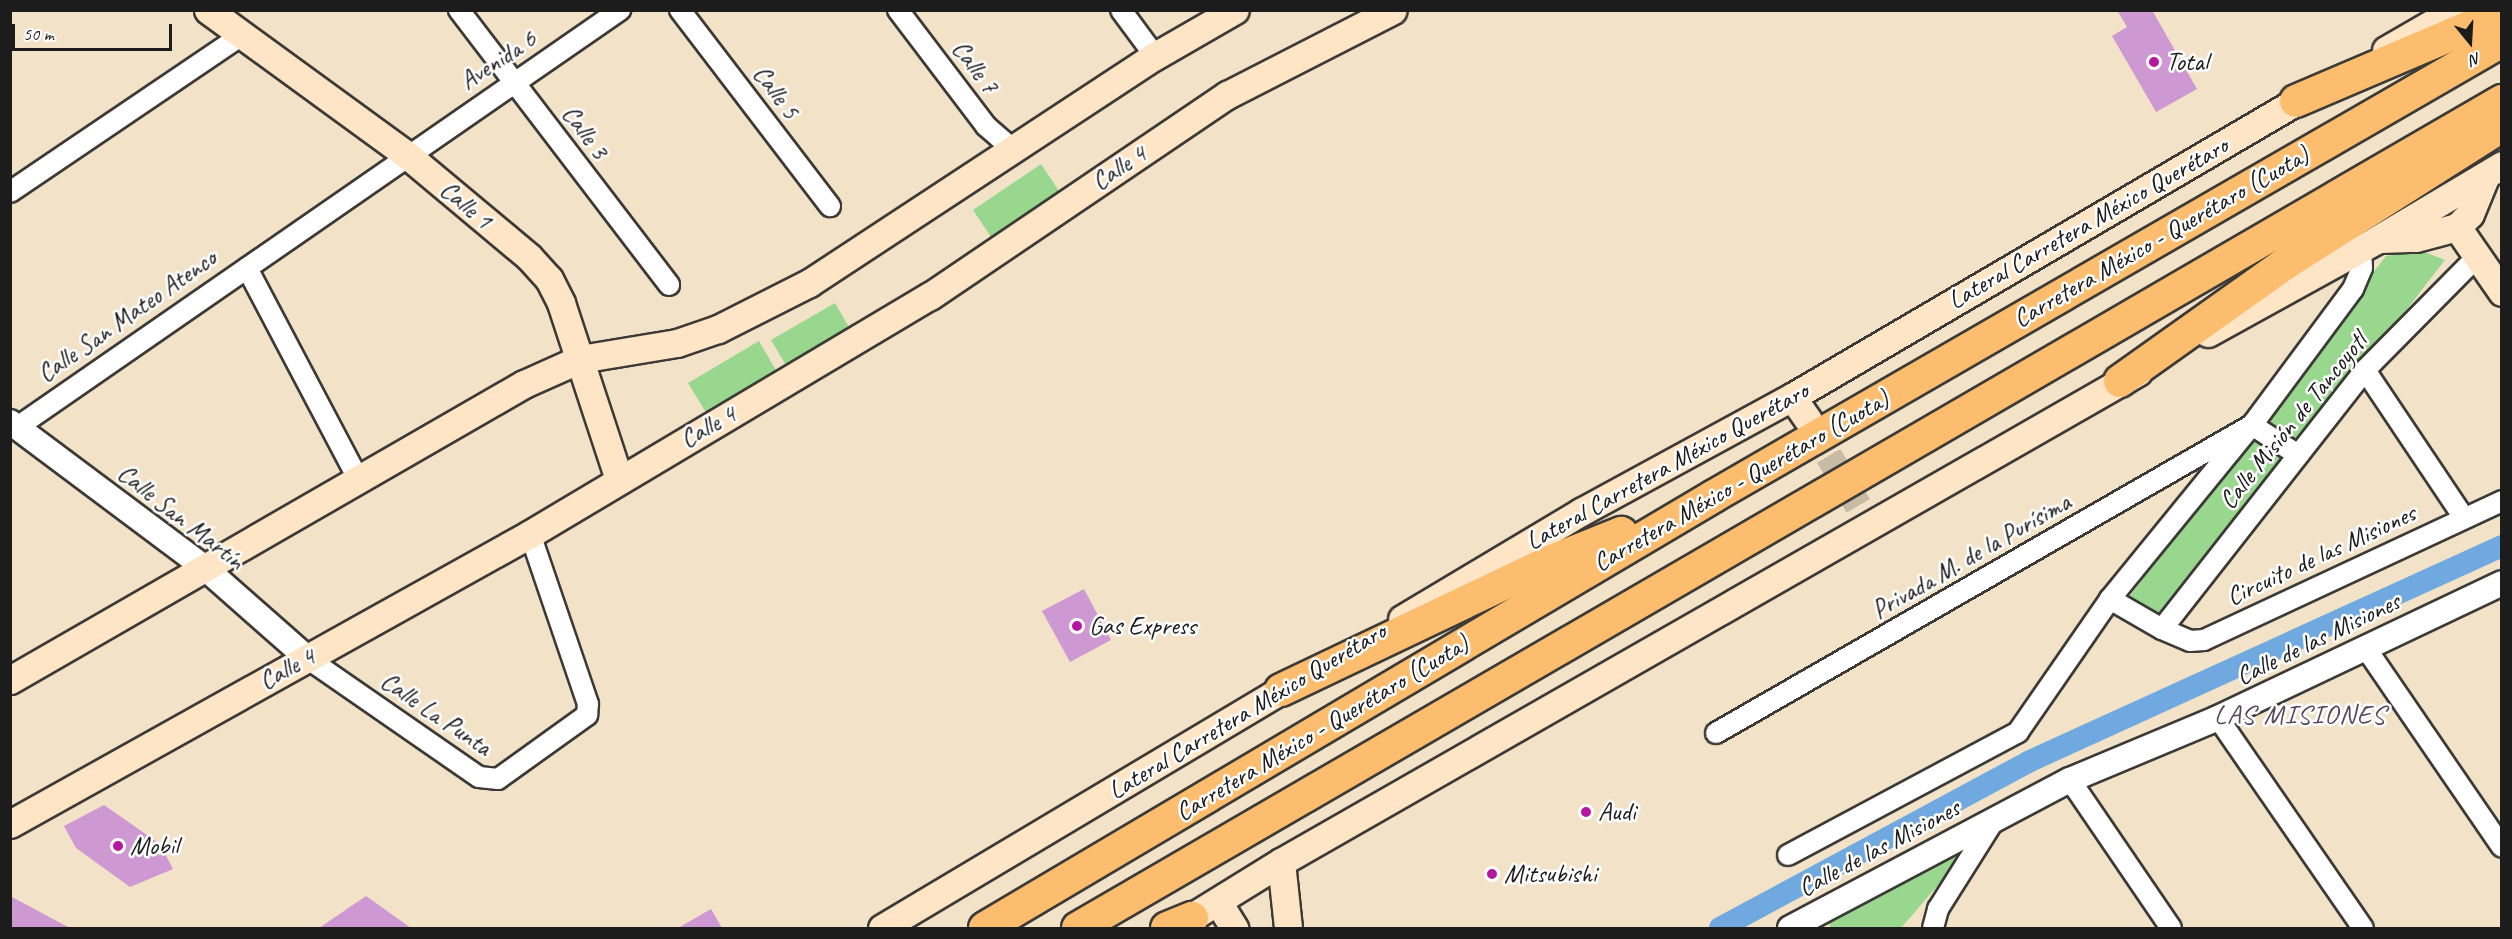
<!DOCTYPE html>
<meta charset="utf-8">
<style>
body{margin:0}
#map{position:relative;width:2512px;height:939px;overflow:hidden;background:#f2e3c8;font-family:Caveat,sans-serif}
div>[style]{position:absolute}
.green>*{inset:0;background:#98d78d}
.canal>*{height:22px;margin:-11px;padding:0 11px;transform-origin:11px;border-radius:11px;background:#6fa9df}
.building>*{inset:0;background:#ce98d2}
.secondary-tunnel>*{height:27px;margin-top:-13.5px;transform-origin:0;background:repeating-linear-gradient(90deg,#c7bba6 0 27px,transparent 0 41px)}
.roads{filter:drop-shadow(2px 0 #3c3a36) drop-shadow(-2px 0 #3c3a36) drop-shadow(0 2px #3c3a36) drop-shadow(0 -2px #3c3a36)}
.minor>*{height:20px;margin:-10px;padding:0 10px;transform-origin:10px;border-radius:10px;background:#fff}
.tertiary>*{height:24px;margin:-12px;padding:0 12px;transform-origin:12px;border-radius:12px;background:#fff}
.secondary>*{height:27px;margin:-13.5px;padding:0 13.5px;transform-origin:13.5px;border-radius:13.5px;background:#fee5c5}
.trunk>*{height:32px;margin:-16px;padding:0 16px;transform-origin:16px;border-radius:16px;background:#fcbd6f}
.dots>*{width:16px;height:16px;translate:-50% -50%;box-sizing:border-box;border:3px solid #fff;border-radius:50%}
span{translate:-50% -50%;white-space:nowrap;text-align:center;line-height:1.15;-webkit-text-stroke:5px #fff;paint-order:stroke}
.street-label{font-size:26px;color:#1c1c1c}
.poi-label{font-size:26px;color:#1c1c1c}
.left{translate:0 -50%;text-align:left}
.neighbourhood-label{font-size:27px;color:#5a475c;letter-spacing:1.5px}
.frame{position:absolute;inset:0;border:12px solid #1c1c1c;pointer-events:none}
.north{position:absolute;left:2440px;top:12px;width:60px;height:60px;-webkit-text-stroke:4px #fff;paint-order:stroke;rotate:162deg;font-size:16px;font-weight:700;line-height:24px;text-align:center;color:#1c1c1c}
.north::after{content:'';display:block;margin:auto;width:21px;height:27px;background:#1c1c1c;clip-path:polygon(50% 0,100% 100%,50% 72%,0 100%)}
.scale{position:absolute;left:12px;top:24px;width:160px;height:27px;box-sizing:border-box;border:3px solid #1c1c1c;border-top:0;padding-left:8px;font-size:18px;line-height:21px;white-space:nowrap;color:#1c1c1c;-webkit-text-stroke:4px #fff;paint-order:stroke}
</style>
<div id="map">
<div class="green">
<i style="clip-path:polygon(1041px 164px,1065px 200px,997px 246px,973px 210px)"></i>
<i style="clip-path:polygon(2422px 251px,2445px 260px,2297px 451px,2258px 421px,2386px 256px)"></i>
<i style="clip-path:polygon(835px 303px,850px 329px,787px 367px,771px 340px)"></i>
<i style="clip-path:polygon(759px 341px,777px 372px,707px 414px,688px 383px)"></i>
<i style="clip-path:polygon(2254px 434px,2285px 458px,2160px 620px,2129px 597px)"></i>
<i style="clip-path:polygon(1951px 852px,1957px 863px,1901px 928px,1831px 928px,1828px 922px)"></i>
</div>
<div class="canal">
<i style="left:1720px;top:928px;width:350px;rotate:-28.3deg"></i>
<i style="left:2028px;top:762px;width:521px;rotate:-24.5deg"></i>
</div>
<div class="building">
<i style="clip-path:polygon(2117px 10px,2152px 10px,2197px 89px,2156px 112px,2112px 36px,2127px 27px)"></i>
<i style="clip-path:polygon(1084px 589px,1111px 640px,1070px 662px,1042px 611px)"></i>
<i style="clip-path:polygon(104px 805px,160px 844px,173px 869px,130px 887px,76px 848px,64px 826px)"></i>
<i style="clip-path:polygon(10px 896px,70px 928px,10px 928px)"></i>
<i style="clip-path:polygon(366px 896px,411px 928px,319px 928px)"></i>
<i style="clip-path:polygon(711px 909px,722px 928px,678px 928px)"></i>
</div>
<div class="secondary-tunnel">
<i style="left:1808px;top:420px;width:99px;rotate:59.5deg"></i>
</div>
<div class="roads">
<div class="minor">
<i style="left:459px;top:10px;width:346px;rotate:52.6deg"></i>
<i style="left:680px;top:10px;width:247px;rotate:52.6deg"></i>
<i style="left:898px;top:10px;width:146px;rotate:52.8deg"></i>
<i style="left:986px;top:126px;width:37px;rotate:41deg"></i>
<i style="left:1121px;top:10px;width:57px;rotate:53.5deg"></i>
<i style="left:10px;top:192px;width:280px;rotate:-34.1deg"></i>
<i style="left:247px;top:268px;width:240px;rotate:62.2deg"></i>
<i style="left:2365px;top:370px;width:178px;rotate:56.2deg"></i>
<i style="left:16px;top:428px;width:735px;rotate:-34.69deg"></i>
<i style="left:2110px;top:599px;width:60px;rotate:30deg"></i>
<i style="left:2162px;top:629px;width:30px;rotate:23deg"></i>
<i style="left:2190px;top:641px;width:14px;rotate:-4deg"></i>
<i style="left:2204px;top:640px;width:329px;rotate:-25deg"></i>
<i style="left:2162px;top:629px;width:329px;rotate:-51.9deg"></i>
<i style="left:2365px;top:370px;width:159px;rotate:-45.3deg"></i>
<i style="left:2365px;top:647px;width:242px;rotate:55.6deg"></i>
<i style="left:307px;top:658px;width:209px;rotate:34.7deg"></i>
<i style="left:479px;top:777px;width:19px;rotate:6deg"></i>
<i style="left:498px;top:779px;width:110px;rotate:-35.7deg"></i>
<i style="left:587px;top:715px;width:11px;rotate:-85deg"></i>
<i style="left:588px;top:704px;width:180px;rotate:-108.8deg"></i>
<i style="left:2218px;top:718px;width:255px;rotate:55.4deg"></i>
<i style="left:1716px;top:733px;width:618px;rotate:-29.88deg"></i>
<i style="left:2252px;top:425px;width:55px;rotate:33.1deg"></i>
<i style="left:2070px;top:780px;width:179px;rotate:55.7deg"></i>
<i style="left:1788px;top:855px;width:261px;rotate:-28.1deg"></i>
<i style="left:2018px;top:732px;width:162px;rotate:-55.3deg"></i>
<i style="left:2110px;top:599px;width:225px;rotate:-50.8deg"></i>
<i style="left:2252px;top:425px;width:169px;rotate:-53.4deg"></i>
<i style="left:2353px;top:289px;width:23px;rotate:-67deg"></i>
<i style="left:2362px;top:268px;width:20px;rotate:-93deg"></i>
<i style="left:1933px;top:928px;width:20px;rotate:-75deg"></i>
<i style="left:1938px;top:909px;width:105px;rotate:-57.8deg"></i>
</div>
<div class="tertiary">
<i style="left:10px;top:422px;width:244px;rotate:36.8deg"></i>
<i style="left:205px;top:568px;width:136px;rotate:41.4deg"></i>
<i style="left:1790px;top:928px;width:317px;rotate:-27.9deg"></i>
<i style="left:2070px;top:780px;width:160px;rotate:-22.7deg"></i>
<i style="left:2218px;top:718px;width:314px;rotate:-25.4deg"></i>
</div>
<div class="secondary">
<i style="left:208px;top:10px;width:246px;rotate:36.1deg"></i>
<i style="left:407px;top:155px;width:159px;rotate:39.9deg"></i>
<i style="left:529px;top:257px;width:30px;rotate:48deg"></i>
<i style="left:549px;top:279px;width:27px;rotate:63deg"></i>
<i style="left:561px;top:303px;width:185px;rotate:71.8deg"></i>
<i style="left:2386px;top:50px;width:80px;rotate:-30.1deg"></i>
<i style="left:2457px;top:227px;width:79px;rotate:55.3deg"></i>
<i style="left:2380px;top:239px;width:36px;rotate:-2deg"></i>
<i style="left:2416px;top:238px;width:42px;rotate:-15deg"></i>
<i style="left:2457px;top:227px;width:18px;rotate:-45deg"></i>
<i style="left:2470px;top:214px;width:42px;rotate:-67.7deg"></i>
<i style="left:2208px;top:333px;width:194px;rotate:-28.9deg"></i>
<i style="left:2378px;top:239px;width:144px;rotate:-30.8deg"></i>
<i style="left:1792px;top:397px;width:28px;rotate:55deg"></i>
<i style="left:1402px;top:619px;width:209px;rotate:-30.9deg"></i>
<i style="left:1581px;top:512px;width:240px;rotate:-28.6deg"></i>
<i style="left:1792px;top:397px;width:605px;rotate:-30.38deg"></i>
<i style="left:10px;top:680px;width:593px;rotate:-29.94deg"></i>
<i style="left:524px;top:384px;width:61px;rotate:-24.1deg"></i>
<i style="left:580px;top:359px;width:98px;rotate:-9.4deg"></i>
<i style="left:677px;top:343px;width:43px;rotate:-18.9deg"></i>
<i style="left:718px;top:329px;width:102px;rotate:-26.8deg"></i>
<i style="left:809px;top:283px;width:414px;rotate:-33.3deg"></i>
<i style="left:1155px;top:56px;width:92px;rotate:-29.9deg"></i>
<i style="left:10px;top:824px;width:595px;rotate:-29.15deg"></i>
<i style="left:530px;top:534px;width:465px;rotate:-30.8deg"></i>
<i style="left:930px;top:296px;width:359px;rotate:-34.1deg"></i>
<i style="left:1227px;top:95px;width:186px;rotate:-27.1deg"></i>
<i style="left:1281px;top:862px;width:66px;rotate:83.9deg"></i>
<i style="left:1218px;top:902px;width:31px;rotate:58deg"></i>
<i style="left:882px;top:928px;width:486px;rotate:-30.8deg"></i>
<i style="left:1174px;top:928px;width:126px;rotate:-31.7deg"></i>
<i style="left:1281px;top:862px;width:987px;rotate:-29.76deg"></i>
</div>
<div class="trunk">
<i style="left:2296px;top:101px;width:224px;rotate:-23.1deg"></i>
<i style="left:2120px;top:381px;width:204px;rotate:-35.4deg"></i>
<i style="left:2286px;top:263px;width:256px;rotate:-32.4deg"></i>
<i style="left:1281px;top:690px;width:297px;rotate:-25.5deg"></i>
<i style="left:1549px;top:562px;width:78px;rotate:-21.9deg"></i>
<i style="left:985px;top:928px;width:847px;rotate:-30.65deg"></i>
<i style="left:1714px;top:496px;width:910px;rotate:-30deg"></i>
<i style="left:1078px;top:928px;width:1647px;rotate:-30.15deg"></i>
<i style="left:1167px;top:928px;width:27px;rotate:-22deg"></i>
</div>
</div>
<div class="dots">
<i style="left:2154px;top:62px;background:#b5179e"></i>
<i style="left:1077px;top:626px;background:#b5179e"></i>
<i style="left:1586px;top:812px;background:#b5179e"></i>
<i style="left:118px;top:846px;background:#b5179e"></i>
<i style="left:1492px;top:874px;background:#b5179e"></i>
</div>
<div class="street-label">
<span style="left:498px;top:60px;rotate:-34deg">Avenida 6</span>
<span style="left:975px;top:67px;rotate:53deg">Calle 7</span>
<span style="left:776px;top:92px;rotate:53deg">Calle 5</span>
<span style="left:585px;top:132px;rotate:53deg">Calle 3</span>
<span style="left:1119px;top:168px;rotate:-34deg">Calle 4</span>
<span style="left:466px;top:205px;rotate:40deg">Calle 1</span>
<span style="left:2088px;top:223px;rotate:-30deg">Lateral Carretera México Querétaro</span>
<span style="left:2161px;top:237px;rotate:-30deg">Carretera México - Querétaro (Cuota)</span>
<span style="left:127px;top:316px;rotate:-35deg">Calle San Mateo Atenco</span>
<span style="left:2293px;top:421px;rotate:-51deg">Calle Misión de Tancoyotl</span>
<span style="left:708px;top:427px;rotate:-30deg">Calle 4</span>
<span style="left:1667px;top:466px;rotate:-29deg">Lateral Carretera México Querétaro</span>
<span style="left:1741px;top:481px;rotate:-30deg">Carretera México - Querétaro (Cuota)</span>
<span style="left:181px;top:517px;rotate:38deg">Calle San Martín</span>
<span style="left:2321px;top:555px;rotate:-25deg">Circuito de las Misiones</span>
<span style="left:1971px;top:556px;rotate:-30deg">Privada M. de la Purísima</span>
<span style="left:2318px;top:639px;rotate:-26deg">Calle de las Misiones</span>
<span style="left:287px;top:669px;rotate:-29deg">Calle 4</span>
<span style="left:1247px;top:711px;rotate:-31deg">Lateral Carretera México Querétaro</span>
<span style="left:436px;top:714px;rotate:34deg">Calle La Punta</span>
<span style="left:1322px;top:728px;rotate:-31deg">Carretera México - Querétaro (Cuota)</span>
<span style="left:1879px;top:848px;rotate:-28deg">Calle de las Misiones</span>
</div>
<div class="poi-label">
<span class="left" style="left:2166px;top:62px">Total</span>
<span class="left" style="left:1089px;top:626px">Gas Express</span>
<span class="left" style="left:1598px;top:812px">Audi</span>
<span class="left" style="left:130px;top:846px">Mobil</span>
<span class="left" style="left:1504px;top:874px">Mitsubishi</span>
</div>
<div class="neighbourhood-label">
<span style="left:2300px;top:715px">LAS MISIONES</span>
</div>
<div class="frame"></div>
<div class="north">N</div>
<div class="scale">50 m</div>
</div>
